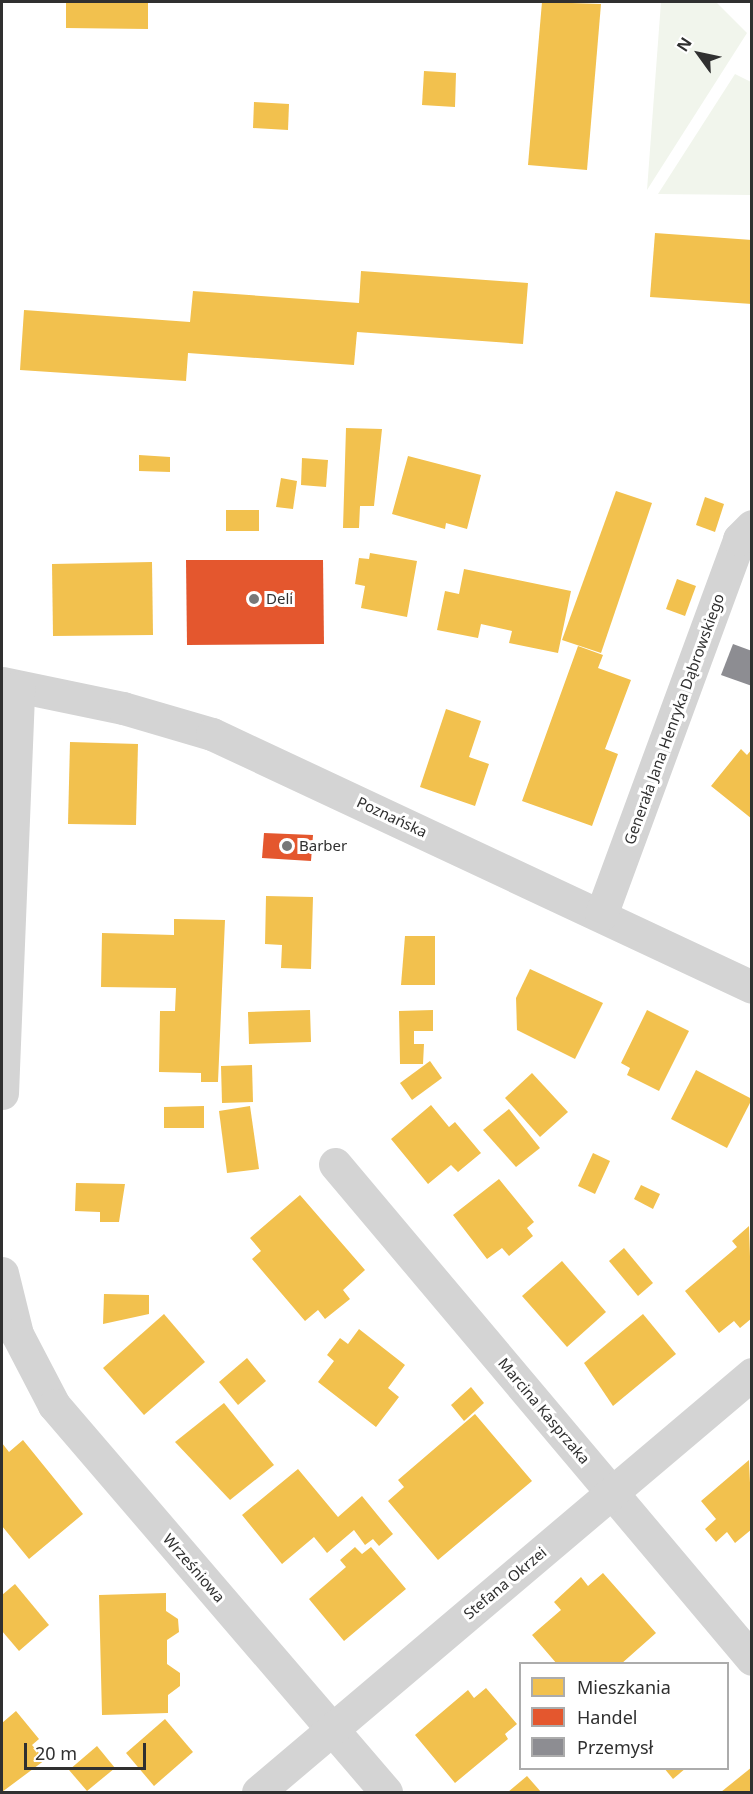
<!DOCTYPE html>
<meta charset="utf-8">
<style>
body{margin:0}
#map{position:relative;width:753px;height:1794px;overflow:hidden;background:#fff;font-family:"Noto Sans",sans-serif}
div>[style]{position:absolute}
.green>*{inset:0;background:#f1f5ec}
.homes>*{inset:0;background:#f2c14e}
.shops>*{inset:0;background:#e4572e}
.industry>*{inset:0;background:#8d8d92}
.minor>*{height:33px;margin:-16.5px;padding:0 16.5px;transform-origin:16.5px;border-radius:16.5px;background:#d4d4d4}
.dots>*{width:16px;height:16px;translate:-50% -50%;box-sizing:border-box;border:3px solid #fff;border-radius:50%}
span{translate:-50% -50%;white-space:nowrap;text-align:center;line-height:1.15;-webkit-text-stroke:6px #fff;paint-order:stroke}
.poi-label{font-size:15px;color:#303030}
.left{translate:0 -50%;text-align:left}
.street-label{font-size:15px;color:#303030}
.frame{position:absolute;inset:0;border:3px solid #303030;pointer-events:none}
.legend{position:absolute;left:519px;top:1662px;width:210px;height:108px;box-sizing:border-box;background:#fff;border:2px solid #acacac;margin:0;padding:8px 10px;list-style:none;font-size:18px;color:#303030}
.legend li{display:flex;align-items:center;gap:12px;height:30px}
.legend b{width:30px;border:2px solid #acacac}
.north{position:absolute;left:669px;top:24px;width:60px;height:60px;-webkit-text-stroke:4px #fff;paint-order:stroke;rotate:303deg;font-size:16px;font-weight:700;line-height:24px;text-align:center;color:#303030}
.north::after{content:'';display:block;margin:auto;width:21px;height:27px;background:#303030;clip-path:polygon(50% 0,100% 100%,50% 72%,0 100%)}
.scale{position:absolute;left:24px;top:1743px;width:122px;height:27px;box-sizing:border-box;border:3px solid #303030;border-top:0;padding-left:8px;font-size:18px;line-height:21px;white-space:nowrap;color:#303030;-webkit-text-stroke:4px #fff;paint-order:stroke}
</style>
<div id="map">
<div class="green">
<i style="clip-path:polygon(661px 2px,716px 2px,747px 33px,647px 190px)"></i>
<i style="clip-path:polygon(735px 74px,751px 82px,751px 195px,658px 194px)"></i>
</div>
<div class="homes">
<i style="clip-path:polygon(66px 2px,148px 2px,148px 29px,66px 28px)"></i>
<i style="clip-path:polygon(542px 2px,601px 4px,587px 170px,528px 165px)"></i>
<i style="clip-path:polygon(424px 71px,456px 73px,455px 107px,422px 105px)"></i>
<i style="clip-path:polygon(254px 102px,289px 104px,288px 130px,253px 128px)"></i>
<i style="clip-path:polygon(655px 233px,752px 240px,752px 304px,650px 297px)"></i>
<i style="clip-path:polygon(361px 271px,528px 283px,523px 344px,357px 332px,354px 365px,188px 353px,186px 381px,20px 370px,24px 310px,190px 322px,193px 291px,359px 303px)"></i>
<i style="clip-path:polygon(346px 428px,382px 429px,374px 506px,360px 506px,359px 528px,343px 528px)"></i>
<i style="clip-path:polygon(139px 455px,170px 457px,170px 472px,139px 471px)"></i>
<i style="clip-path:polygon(408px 456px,481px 475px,467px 529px,446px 523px,445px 529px,392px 514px)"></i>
<i style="clip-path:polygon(302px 458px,328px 460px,326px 487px,301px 485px)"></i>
<i style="clip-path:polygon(281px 478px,297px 481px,293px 509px,276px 507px)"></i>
<i style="clip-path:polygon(616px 491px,652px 503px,601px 653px,562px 640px)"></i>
<i style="clip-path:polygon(705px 497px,724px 504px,715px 532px,696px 525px)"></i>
<i style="clip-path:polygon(226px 510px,259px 510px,259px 531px,226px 531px)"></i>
<i style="clip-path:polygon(370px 553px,417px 561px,407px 617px,361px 608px,365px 586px,355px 584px,359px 558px,369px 559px)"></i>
<i style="clip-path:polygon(152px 562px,153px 635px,53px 636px,52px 564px)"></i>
<i style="clip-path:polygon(464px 569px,571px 591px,558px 653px,509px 643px,512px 631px,481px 624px,478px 638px,437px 630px,445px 591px,459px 594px)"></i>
<i style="clip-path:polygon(677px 579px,696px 586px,685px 616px,666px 609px)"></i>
<i style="clip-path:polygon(578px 646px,603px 655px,598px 668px,631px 680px,605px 749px,618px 754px,592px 826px,522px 801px)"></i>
<i style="clip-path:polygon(446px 709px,481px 721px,469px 757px,489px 764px,475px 806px,420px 787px)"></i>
<i style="clip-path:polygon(70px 742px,138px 744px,136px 825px,68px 824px)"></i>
<i style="clip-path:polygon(741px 749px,747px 755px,752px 749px,752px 819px,711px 786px)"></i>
<i style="clip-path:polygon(266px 896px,313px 897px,311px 969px,281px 968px,282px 945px,265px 944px)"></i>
<i style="clip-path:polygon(174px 919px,225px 920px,218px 1082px,201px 1082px,201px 1073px,159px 1072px,160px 1011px,175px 1011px,176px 988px,101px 987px,102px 933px,174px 935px)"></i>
<i style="clip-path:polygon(405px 936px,435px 936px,435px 985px,401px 985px)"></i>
<i style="clip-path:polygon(530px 969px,603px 1003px,575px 1059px,517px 1030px,516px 998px)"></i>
<i style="clip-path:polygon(310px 1010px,311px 1042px,249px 1044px,248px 1012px)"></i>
<i style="clip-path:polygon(433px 1010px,433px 1031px,414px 1031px,414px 1044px,424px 1044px,423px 1064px,400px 1064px,399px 1011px)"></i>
<i style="clip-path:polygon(647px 1010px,689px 1031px,659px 1091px,627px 1075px,630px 1068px,621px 1063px)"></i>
<i style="clip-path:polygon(430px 1061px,442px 1078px,412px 1100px,400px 1083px)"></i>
<i style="clip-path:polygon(252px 1065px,253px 1102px,222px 1103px,221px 1066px)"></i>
<i style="clip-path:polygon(696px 1070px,752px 1099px,727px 1148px,671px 1119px)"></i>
<i style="clip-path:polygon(532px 1073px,568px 1112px,540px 1137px,505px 1098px)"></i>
<i style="clip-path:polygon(431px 1105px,449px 1127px,455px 1122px,481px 1153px,458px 1172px,451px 1165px,428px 1184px,391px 1139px)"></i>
<i style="clip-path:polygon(204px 1106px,204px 1128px,164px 1128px,164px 1107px)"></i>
<i style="clip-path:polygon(250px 1106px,259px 1169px,227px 1173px,219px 1111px)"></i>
<i style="clip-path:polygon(509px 1109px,540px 1148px,516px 1167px,483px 1130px)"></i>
<i style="clip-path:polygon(593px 1153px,610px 1161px,595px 1194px,578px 1186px)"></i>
<i style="clip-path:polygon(499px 1179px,534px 1222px,527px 1228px,533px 1236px,509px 1256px,502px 1248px,487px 1259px,453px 1215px)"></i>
<i style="clip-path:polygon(76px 1183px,125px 1184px,119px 1222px,100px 1222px,100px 1212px,75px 1211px)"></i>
<i style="clip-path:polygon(641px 1185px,660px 1194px,653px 1209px,634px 1199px)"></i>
<i style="clip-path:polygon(300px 1195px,365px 1270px,343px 1290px,350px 1299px,325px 1319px,318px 1310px,305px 1321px,252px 1259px,261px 1251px,250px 1238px)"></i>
<i style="clip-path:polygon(749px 1226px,752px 1318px,740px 1328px,734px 1321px,719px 1333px,685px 1291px,737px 1247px,732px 1241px)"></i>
<i style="clip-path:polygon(624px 1248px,653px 1283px,638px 1296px,609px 1261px)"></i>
<i style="clip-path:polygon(562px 1261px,606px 1312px,567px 1347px,522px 1296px)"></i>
<i style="clip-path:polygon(104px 1294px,149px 1295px,149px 1314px,103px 1324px)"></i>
<i style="clip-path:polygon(164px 1314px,205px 1362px,144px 1415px,103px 1368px)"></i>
<i style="clip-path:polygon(643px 1314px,676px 1354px,613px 1406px,584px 1363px)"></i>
<i style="clip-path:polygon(359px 1329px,405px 1365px,388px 1388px,399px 1397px,376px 1427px,318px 1382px,334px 1361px,327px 1355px,340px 1338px,348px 1344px)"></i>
<i style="clip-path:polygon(247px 1358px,266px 1381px,238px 1405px,219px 1382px)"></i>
<i style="clip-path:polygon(471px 1387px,484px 1403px,464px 1421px,451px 1405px)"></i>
<i style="clip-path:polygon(224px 1403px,274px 1465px,230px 1500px,175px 1442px)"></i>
<i style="clip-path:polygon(475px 1414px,532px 1481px,438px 1560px,388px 1501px,404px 1487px,398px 1480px)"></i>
<i style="clip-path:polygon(23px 1440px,83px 1514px,29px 1559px,2px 1526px,2px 1443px,9px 1452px)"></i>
<i style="clip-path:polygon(749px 1460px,752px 1529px,735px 1543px,727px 1532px,716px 1542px,705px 1529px,716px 1519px,701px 1501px)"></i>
<i style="clip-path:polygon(298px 1469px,338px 1517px,362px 1496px,393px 1534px,379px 1546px,373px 1539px,365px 1545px,354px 1530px,327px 1553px,314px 1537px,282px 1564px,242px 1515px)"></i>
<i style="clip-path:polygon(355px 1547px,362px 1554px,371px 1547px,406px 1589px,344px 1641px,309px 1599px,346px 1567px,340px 1560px)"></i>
<i style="clip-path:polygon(603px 1573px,656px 1633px,621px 1664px,557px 1664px,532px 1635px,561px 1610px,554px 1602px,581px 1577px,588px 1586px)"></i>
<i style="clip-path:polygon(15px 1584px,49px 1625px,19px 1651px,2px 1631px,2px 1595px)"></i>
<i style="clip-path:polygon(166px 1593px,166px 1611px,178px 1619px,179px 1632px,167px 1640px,167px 1664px,180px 1673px,180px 1686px,168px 1695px,168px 1713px,102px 1715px,99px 1595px)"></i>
<i style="clip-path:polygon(486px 1688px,517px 1724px,505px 1734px,508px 1739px,455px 1783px,415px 1735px,468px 1690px,474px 1698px)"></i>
<i style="clip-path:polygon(16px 1711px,39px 1739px,32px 1745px,45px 1760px,2px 1792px,2px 1723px)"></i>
<i style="clip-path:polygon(165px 1719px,193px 1752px,154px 1786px,126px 1753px)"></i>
<i style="clip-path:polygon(97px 1746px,115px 1768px,87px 1791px,69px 1770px)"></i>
<i style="clip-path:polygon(752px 1767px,752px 1792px,721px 1792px)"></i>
<i style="clip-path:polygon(664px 1768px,686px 1768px,673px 1779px)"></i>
<i style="clip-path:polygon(527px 1776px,541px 1792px,508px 1792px)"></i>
</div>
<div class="shops">
<i style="clip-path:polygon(186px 560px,323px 560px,324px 644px,187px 645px)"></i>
<i style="clip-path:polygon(264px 833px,313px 835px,311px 861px,262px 858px)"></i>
</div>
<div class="industry">
<i style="clip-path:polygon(733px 644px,752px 651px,752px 686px,721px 675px)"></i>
</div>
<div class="minor">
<i style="left:2px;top:683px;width:124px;rotate:11.7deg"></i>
<i style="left:123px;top:708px;width:93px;rotate:16.3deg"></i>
<i style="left:212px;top:734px;width:596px;rotate:25.1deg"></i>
<i style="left:601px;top:915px;width:401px;rotate:-69.8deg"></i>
<i style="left:739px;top:539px;width:18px;rotate:-45deg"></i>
<i style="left:2px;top:1093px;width:406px;rotate:-87.7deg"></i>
<i style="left:335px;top:1164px;width:647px;rotate:49.89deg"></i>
<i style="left:2px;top:1273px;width:63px;rotate:76.2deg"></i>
<i style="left:17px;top:1334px;width:80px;rotate:62.5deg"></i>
<i style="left:54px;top:1405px;width:510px;rotate:49.37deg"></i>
<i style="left:258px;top:1792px;width:647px;rotate:-40.24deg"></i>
</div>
<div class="dots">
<i style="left:254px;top:599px;background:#787878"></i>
<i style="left:287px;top:846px;background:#787878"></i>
</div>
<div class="poi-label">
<span class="left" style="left:266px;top:599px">Deli</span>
<span class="left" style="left:299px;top:846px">Barber</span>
</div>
<div class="street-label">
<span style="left:674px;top:719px;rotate:-70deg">Generała Jana Henryka Dąbrowskiego</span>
<span style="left:392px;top:817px;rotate:25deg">Poznańska</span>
<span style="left:544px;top:1411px;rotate:50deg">Marcina Kasprzaka</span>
<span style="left:194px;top:1568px;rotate:49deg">Wrześniowa</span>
<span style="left:505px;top:1583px;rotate:-40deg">Stefana Okrzei</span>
</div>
<div class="frame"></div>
<ul class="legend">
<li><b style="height:16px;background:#f2c14e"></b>Mieszkania</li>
<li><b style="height:16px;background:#e4572e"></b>Handel</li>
<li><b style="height:16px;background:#8d8d92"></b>Przemysł</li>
</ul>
<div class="north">N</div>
<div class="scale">20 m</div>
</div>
